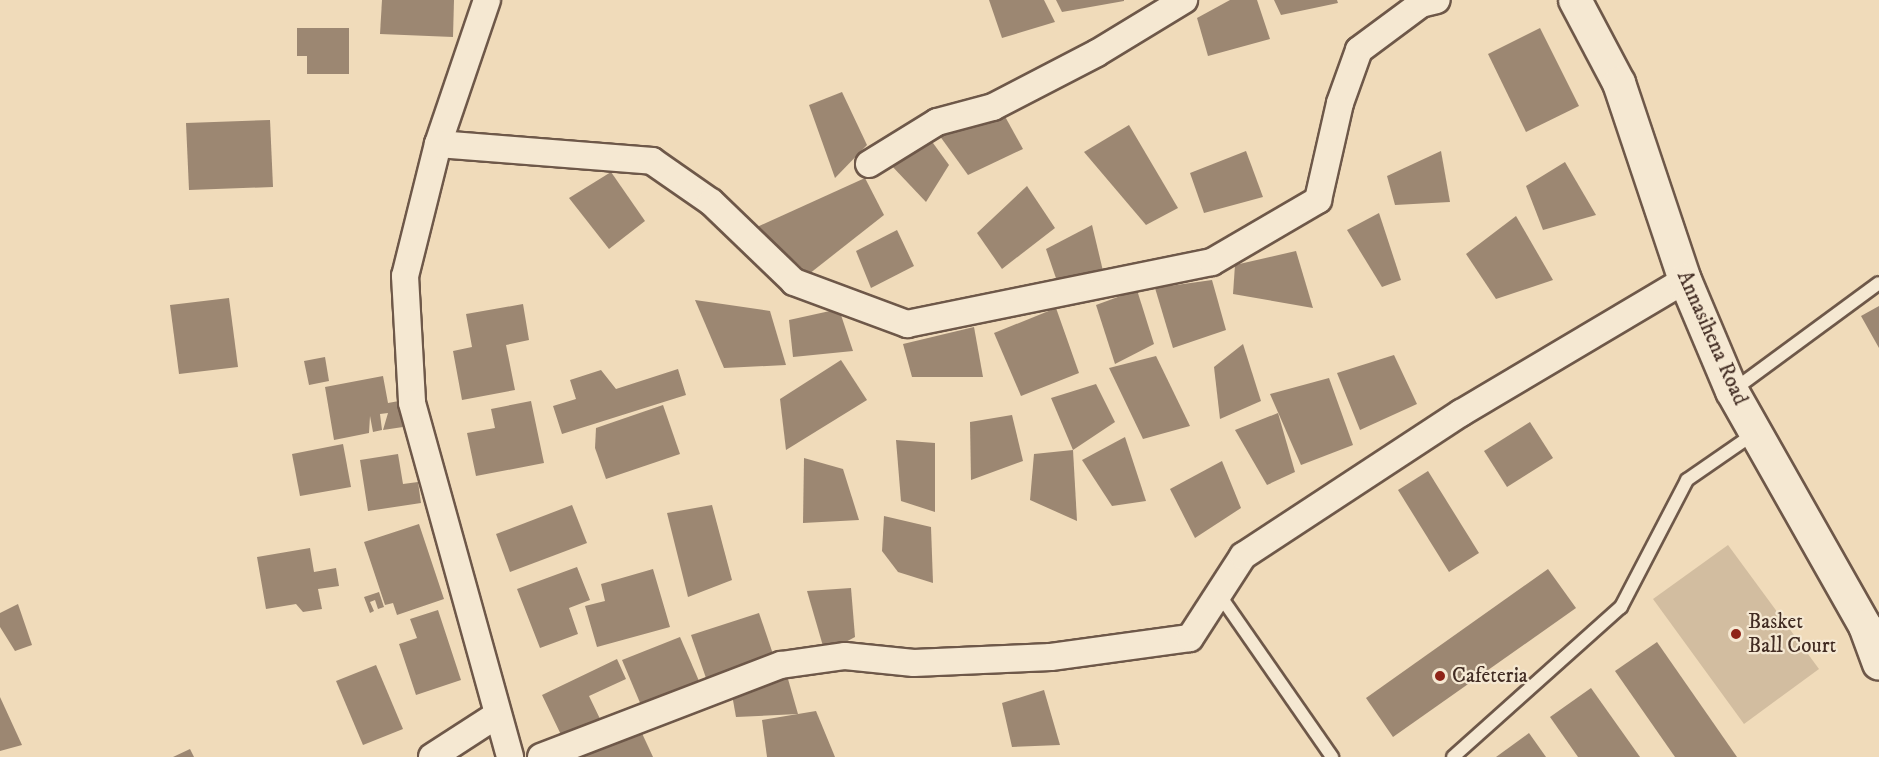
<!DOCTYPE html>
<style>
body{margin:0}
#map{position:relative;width:1879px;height:757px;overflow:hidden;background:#f0dbba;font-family:"IM FELL DW Pica",serif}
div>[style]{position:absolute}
.green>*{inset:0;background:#d2bda0}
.building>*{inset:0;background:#9c8772}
.roads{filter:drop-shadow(2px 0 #6e5849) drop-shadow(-2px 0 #6e5849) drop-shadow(0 2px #6e5849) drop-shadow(0 -2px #6e5849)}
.service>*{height:12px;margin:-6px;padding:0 6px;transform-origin:6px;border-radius:6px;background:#f5e8d2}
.minor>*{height:26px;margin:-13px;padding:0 13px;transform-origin:13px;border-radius:13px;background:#f5e8d2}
.tertiary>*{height:32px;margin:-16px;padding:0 16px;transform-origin:16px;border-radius:16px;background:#f5e8d2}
.dots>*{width:16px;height:16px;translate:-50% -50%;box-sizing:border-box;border:3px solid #f5e8d2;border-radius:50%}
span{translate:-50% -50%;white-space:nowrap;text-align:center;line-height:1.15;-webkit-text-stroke:4.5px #f5e8d2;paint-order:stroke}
.street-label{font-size:21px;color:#422c23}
.poi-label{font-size:21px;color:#422c23}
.left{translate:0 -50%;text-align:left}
</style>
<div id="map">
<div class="green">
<i style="clip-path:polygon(1728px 545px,1819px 669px,1744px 724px,1653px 599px)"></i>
</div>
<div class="building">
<i style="clip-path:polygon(382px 0,454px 0,453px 37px,380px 34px)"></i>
<i style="clip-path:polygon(989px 0,1044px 0,1055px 22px,1002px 38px)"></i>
<i style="clip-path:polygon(1056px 0,1124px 0,1124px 1px,1062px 12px)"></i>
<i style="clip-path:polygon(1230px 0,1257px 0,1270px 39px,1208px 56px,1197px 18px)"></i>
<i style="clip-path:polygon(1274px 0,1337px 0,1338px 3px,1281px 15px)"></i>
<i style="clip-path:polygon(297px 28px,349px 28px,349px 74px,307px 74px,307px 56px,297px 56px)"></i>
<i style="clip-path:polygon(1540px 28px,1579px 106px,1526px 132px,1488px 54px)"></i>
<i style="clip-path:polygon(842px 92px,867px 145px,835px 178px,809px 105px)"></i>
<i style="clip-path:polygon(1002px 111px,1023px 149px,968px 175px,934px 128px)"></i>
<i style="clip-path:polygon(270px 120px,273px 187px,189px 190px,186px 123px)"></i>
<i style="clip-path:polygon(1129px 125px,1178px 208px,1146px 225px,1084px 152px)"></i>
<i style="clip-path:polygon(925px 132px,949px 165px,926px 202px,890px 164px)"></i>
<i style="clip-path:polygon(1246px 151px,1263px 197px,1204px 213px,1190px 173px)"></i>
<i style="clip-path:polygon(1441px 151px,1450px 202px,1395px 205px,1387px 176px)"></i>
<i style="clip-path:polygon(1565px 162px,1596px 215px,1543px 230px,1526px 186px)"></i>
<i style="clip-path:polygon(611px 172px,645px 221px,609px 249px,569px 198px)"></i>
<i style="clip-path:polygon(865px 178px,884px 215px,809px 274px,757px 227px)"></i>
<i style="clip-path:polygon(1027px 186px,1055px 228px,1002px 269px,977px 233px)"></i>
<i style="clip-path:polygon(1379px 213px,1401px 280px,1382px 287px,1347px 230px)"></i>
<i style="clip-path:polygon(1516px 216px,1553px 280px,1496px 299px,1466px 254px)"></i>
<i style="clip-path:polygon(1092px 225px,1104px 275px,1059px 287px,1046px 249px)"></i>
<i style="clip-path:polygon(897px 230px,914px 266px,871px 288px,856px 251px)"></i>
<i style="clip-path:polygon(1296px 251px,1313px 308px,1233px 294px,1235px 265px)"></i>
<i style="clip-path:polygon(1212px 280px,1226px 330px,1173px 348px,1155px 288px)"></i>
<i style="clip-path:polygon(1137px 290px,1154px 344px,1115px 364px,1096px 305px)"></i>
<i style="clip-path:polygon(229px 298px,238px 367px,179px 374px,170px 305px)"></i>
<i style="clip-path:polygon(695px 300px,770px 311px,786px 365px,724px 368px)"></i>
<i style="clip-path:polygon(523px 304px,529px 340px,506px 345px,515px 390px,462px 400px,453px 351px,472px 347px,466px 314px)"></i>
<i style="clip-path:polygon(1879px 306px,1879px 348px,1861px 316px)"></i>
<i style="clip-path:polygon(1056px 308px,1079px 373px,1021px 396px,994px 333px)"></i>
<i style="clip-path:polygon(839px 309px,853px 351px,793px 357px,789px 320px)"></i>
<i style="clip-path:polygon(974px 327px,983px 377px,912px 377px,903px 344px)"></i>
<i style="clip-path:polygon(1243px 344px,1261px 401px,1220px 419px,1214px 367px)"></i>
<i style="clip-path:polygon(1394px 355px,1417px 404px,1360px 430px,1337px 373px)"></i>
<i style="clip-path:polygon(1156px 356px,1190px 426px,1143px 439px,1109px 368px)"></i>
<i style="clip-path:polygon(325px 357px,329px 381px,309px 385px,304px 361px)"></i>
<i style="clip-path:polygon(841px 360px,867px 400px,786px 450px,780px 399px)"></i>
<i style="clip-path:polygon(678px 369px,686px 395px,562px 434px,553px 406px,576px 399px,570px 380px,601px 370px,616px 389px)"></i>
<i style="clip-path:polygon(383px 376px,388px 403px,399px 401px,403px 427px,383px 430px,388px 413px,380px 414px,382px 430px,373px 432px,370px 416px,369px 433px,334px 440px,325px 387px)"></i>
<i style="clip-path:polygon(1329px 378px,1353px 445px,1301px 465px,1270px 394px)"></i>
<i style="clip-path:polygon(1096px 384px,1115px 422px,1073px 450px,1051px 398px)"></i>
<i style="clip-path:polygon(531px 401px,544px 463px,476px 476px,467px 433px,495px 428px,491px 409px)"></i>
<i style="clip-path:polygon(663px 405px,680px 454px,606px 479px,595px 448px,596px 428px)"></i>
<i style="clip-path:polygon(1278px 413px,1295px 472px,1267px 485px,1235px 430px)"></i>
<i style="clip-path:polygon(1012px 415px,1023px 461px,971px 480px,970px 422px)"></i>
<i style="clip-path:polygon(1530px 422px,1553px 458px,1507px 487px,1484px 451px)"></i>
<i style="clip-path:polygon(1125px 437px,1146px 501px,1112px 506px,1082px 460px)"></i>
<i style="clip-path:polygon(896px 440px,935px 443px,935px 512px,901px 501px)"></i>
<i style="clip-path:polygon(343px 444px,351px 487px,300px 496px,292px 454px)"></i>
<i style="clip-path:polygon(1073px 450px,1077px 521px,1030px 500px,1034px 454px)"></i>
<i style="clip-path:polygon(398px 454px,403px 484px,418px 482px,421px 503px,368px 511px,360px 460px)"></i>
<i style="clip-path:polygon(804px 458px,843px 469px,859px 520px,803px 523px)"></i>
<i style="clip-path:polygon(1222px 461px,1241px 508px,1195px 538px,1170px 489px)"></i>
<i style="clip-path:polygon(1428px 471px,1479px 553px,1449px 572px,1398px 490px)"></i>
<i style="clip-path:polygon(572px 505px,587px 543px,510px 572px,496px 534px)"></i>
<i style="clip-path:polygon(712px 505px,732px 580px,688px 597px,667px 513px)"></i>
<i style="clip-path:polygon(884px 516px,931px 527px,933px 583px,898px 572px,882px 551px)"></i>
<i style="clip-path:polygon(419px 524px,444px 599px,397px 615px,393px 603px,385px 605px,364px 542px)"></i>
<i style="clip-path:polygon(310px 548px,314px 572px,336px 568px,339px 586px,318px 589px,322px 609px,303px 612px,296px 604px,266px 609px,257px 557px)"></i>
<i style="clip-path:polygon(577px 567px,590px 600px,569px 608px,578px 634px,540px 648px,517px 589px)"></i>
<i style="clip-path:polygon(653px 569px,670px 627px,597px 647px,585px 606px,605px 601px,601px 584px)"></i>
<i style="clip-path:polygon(1548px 569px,1576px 608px,1393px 737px,1366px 698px)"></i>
<i style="clip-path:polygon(851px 588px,855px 637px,825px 653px,807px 591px)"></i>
<i style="clip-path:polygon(379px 592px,384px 607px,378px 609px,375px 600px,370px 602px,374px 611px,370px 613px,364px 597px)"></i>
<i style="clip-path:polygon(18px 604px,32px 645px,15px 651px,0 627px,0 613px)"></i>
<i style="clip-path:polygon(438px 610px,461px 680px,416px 695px,399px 644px,417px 638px,410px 619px)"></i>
<i style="clip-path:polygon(759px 613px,774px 657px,706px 678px,691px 635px)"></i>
<i style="clip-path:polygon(680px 637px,699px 681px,641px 705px,622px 660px)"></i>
<i style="clip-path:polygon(1657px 642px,1737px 757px,1675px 757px,1615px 671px)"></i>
<i style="clip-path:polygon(617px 659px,626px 679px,589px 696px,602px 723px,564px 741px,542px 695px)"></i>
<i style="clip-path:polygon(376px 665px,403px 729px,363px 745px,336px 681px)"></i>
<i style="clip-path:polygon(788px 679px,798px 714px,736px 717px,731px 689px)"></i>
<i style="clip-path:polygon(1591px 688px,1640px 757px,1578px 757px,1550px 717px)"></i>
<i style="clip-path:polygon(1044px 690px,1060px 745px,1012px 747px,1002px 703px)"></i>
<i style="clip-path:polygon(0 697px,22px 745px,0 751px)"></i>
<i style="clip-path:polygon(816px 711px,835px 757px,767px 757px,762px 720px)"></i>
<i style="clip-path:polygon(640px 729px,653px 757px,580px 757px)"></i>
<i style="clip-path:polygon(1529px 733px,1546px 757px,1496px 757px)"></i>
<i style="clip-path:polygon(190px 749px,194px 757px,173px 757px)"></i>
</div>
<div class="roads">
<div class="service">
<i style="left:1732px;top:391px;width:182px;rotate:-36.3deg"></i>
<i style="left:1221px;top:597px;width:195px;rotate:55.2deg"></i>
<i style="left:1453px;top:757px;width:225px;rotate:-41.8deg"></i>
<i style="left:1621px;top:607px;width:143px;rotate:-62.5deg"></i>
<i style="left:1687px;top:480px;width:83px;rotate:-34.7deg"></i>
</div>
<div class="minor">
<i style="left:487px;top:0;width:152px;rotate:108.8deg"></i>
<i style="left:438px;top:144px;width:136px;rotate:104deg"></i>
<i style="left:405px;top:276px;width:127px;rotate:86.8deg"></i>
<i style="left:412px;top:403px;width:367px;rotate:74.5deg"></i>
<i style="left:438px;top:144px;width:215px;rotate:4.5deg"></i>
<i style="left:652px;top:161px;width:72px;rotate:34.8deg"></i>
<i style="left:711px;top:202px;width:115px;rotate:43.9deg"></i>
<i style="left:794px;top:282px;width:121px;rotate:20.4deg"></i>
<i style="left:907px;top:324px;width:311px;rotate:-11.5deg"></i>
<i style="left:1212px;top:262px;width:123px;rotate:-30.3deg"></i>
<i style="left:1318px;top:200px;width:99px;rotate:-77.2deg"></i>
<i style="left:1340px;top:103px;width:56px;rotate:-70.3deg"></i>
<i style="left:1359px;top:50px;width:77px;rotate:-36.6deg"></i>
<i style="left:1421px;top:4px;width:16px;rotate:-14deg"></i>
<i style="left:869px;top:164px;width:80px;rotate:-31.7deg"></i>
<i style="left:937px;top:122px;width:58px;rotate:-15deg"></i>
<i style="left:993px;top:107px;width:117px;rotate:-27.4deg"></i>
<i style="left:1097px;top:53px;width:102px;rotate:-31.3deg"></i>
<i style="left:432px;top:757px;width:77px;rotate:-32.9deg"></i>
<i style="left:541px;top:757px;width:257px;rotate:-21deg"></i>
<i style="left:781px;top:665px;width:65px;rotate:-8deg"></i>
<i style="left:845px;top:656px;width:69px;rotate:5.8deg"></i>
<i style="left:914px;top:663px;width:137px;rotate:-2.5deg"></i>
<i style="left:1051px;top:657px;width:140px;rotate:-7.8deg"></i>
<i style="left:1190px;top:638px;width:98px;rotate:-57.1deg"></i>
<i style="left:1243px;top:556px;width:261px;rotate:-33.3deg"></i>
<i style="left:1461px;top:413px;width:261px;rotate:-30.7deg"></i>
</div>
<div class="tertiary">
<i style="left:1575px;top:0;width:94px;rotate:62.1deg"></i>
<i style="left:1619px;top:83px;width:208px;rotate:71.5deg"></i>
<i style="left:1685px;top:280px;width:121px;rotate:67.1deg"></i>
<i style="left:1732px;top:391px;width:270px;rotate:60.5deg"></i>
<i style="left:1865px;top:626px;width:40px;rotate:69.8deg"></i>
</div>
</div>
<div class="dots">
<i style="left:1736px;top:634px;background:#8f2418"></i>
<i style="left:1440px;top:676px;background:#8f2418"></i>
</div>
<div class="street-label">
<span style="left:1712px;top:338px;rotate:66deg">Annasihena Road</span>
</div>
<div class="poi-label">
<span class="left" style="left:1748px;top:634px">Basket<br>Ball Court</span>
<span class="left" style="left:1452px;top:676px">Cafeteria</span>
</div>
</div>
